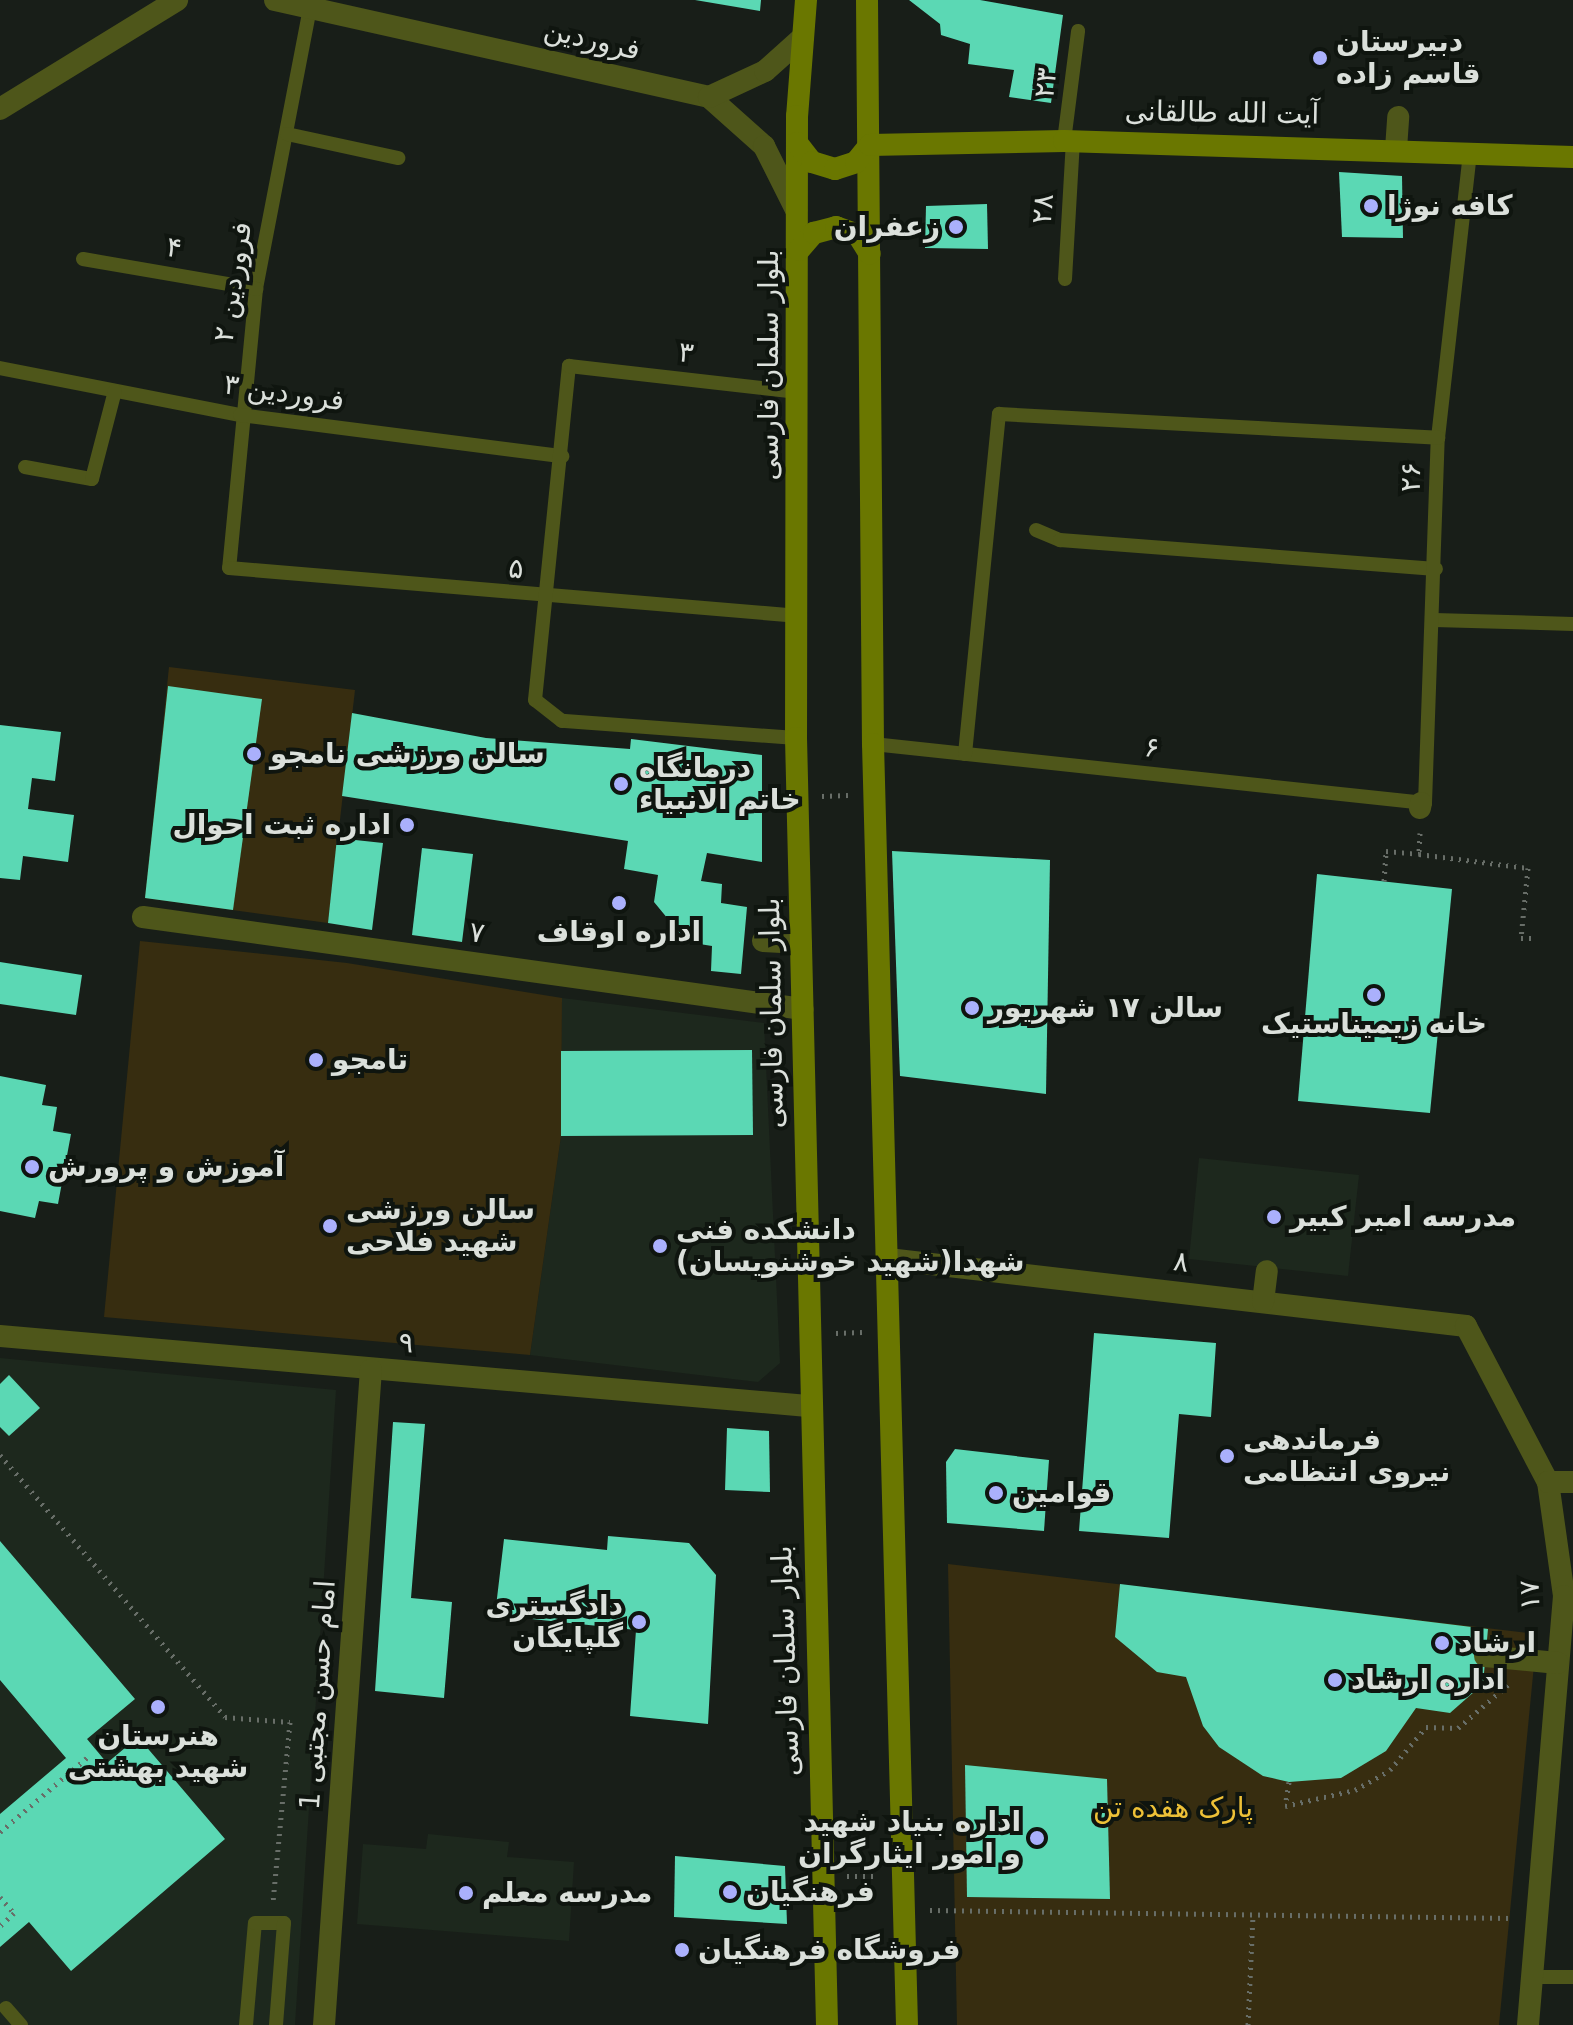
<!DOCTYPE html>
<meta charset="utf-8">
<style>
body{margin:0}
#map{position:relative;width:1573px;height:2025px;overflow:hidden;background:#181e18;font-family:"DejaVu Sans","Noto Naskh Arabic",sans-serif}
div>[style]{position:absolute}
.built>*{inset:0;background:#1d281d}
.green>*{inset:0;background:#372d10}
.building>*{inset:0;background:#5bd8b4}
.path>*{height:5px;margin-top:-2.5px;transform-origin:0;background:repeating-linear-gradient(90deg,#686e68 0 2px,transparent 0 8px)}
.service>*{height:14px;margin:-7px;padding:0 7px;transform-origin:7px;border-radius:7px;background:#4e561a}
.minor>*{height:22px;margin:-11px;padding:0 11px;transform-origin:11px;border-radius:11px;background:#4e561a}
.tertiary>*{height:22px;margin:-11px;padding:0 11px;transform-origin:11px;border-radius:11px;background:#4e561a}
.secondary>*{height:22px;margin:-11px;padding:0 11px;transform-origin:11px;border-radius:11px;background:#6a7700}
.dots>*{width:22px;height:22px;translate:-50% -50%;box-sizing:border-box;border:4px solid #0f150f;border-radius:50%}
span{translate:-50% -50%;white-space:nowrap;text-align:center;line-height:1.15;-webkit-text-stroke:8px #0f150f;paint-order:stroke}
.street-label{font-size:28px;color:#dbe0db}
.poi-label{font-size:28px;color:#dbe0db;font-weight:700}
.left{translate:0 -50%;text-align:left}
.right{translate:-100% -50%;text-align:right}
.park-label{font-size:28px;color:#eec137}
</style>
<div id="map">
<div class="built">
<i style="clip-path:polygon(562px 998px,764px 1023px,780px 1363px,758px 1382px,530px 1355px,561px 1136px)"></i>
<i style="clip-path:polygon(1199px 1158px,1359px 1175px,1348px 1276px,1189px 1259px)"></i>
<i style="clip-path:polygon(0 1358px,336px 1390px,295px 2025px,0 2025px)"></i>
<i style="clip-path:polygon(428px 1834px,509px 1842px,507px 1857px,574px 1862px,569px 1941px,357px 1924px,363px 1844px,426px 1849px)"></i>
</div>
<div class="green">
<i style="clip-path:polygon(169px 667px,355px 690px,328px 923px,145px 898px)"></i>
<i style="clip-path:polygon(140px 941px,347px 963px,562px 998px,561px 1136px,530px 1355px,104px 1317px)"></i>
<i style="clip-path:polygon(948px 1564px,1537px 1634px,1499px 2025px,957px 2025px)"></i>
</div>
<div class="building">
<i style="clip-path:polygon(695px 0,761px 0,760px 11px)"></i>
<i style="clip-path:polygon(909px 0,980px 0,1063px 15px,1051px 103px,1009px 97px,1014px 70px,968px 64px,970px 44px,941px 35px,940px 24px)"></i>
<i style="clip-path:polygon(1339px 172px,1402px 176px,1403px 238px,1342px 237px)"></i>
<i style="clip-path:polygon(987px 204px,988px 249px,925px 248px,926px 206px)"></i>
<i style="clip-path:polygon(168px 686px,262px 699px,233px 910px,145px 898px)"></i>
<i style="clip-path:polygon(352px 713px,486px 738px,630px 749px,631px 739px,762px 755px,762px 862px,707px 853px,701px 881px,722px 884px,721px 903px,747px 907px,741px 974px,711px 971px,712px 946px,687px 942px,654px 902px,658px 875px,624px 869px,628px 841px,342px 796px)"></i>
<i style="clip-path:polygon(0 725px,61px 732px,55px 781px,32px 778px,28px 809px,74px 815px,68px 862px,23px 856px,20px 880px,0 878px)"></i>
<i style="clip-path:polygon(337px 838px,383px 843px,372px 930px,328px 923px)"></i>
<i style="clip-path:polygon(422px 848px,473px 854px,462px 942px,412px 935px)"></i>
<i style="clip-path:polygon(892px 851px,1050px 860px,1046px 1094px,900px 1076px)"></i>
<i style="clip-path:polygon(1317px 874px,1452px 889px,1430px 1113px,1298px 1101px)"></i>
<i style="clip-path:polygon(0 962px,82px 975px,76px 1015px,0 1004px)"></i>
<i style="clip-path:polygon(752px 1050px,753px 1135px,561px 1136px,561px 1051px)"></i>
<i style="clip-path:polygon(0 1076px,46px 1085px,42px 1105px,57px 1107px,53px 1131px,71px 1134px,58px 1204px,39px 1201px,35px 1218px,0 1211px)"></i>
<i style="clip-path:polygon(1094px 1333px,1216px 1343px,1211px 1417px,1179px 1414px,1169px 1538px,1079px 1531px)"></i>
<i style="clip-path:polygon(9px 1375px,40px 1408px,9px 1436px,0 1427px,0 1384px)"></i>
<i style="clip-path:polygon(393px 1422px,425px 1424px,411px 1598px,452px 1602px,444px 1698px,375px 1691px)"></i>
<i style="clip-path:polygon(727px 1428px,769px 1431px,770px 1492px,725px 1490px)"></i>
<i style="clip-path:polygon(955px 1449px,1049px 1460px,1044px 1531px,947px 1523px,946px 1462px)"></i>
<i style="clip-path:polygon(608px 1536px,689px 1543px,716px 1575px,708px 1724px,630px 1716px,636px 1630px,495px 1615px,504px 1539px,607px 1550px)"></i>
<i style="clip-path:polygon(0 1541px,135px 1699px,87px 1739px,107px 1763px,138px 1737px,225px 1839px,71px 1971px,29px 1922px,0 1947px,0 1814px,66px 1758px,0 1680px)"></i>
<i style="clip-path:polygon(1120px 1584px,1488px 1629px,1483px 1684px,1450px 1713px,1416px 1708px,1386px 1751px,1341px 1778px,1289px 1782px,1263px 1776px,1219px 1747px,1203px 1726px,1186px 1677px,1157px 1672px,1115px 1637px)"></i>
<i style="clip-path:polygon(965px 1765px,1107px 1779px,1110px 1899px,967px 1897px)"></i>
<i style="clip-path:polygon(675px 1856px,785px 1866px,787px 1924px,674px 1917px)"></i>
</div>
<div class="path">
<i style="left:822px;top:796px;width:26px;rotate:-2deg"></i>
<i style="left:1420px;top:833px;width:21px;rotate:93deg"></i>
<i style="left:1419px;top:854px;width:110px;rotate:7.3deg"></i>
<i style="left:1528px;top:868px;width:70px;rotate:95.7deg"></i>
<i style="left:1521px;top:938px;width:11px"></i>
<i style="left:1384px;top:881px;width:30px;rotate:-86deg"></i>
<i style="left:1386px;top:851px;width:33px;rotate:5deg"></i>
<i style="left:836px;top:1333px;width:26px;rotate:-2deg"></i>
<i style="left:0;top:1455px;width:345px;rotate:49.3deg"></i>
<i style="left:225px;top:1717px;width:65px;rotate:4.4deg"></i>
<i style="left:290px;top:1722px;width:180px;rotate:95.4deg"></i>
<i style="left:1289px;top:1782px;width:24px;rotate:99deg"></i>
<i style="left:1285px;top:1806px;width:72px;rotate:-12.9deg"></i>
<i style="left:1355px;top:1790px;width:40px;rotate:-29.7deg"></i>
<i style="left:1390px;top:1770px;width:56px;rotate:-50.1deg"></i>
<i style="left:1426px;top:1727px;width:32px;rotate:2deg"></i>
<i style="left:1458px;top:1728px;width:67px;rotate:-40.8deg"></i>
<i style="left:0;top:1832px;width:117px;rotate:-40.5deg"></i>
<i style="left:847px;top:1876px;width:30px"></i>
<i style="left:0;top:1897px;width:21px;rotate:49deg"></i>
<i style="left:14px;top:1913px;width:19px;rotate:137deg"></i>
<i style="left:930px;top:1910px;width:582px;rotate:0.79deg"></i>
<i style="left:1248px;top:2025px;width:109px;rotate:-87.4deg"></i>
</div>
<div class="service">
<i style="left:310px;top:8px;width:286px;rotate:100.9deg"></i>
<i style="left:256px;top:289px;width:280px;rotate:95.5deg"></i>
<i style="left:229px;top:568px;width:572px;rotate:4.81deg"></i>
<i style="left:287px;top:134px;width:114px;rotate:12.2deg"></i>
<i style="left:1064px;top:141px;width:111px;rotate:-82.7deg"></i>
<i style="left:83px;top:259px;width:176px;rotate:9.8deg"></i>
<i style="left:1065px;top:279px;width:138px;rotate:-86.7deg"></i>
<i style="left:0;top:368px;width:245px;rotate:11.1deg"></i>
<i style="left:240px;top:415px;width:325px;rotate:7.3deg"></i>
<i style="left:25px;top:467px;width:68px;rotate:10.2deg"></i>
<i style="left:92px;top:479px;width:91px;rotate:-75.4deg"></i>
<i style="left:1036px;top:530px;width:26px;rotate:23deg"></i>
<i style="left:1060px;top:540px;width:377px;rotate:4.4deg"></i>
<i style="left:1434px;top:620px;width:139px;rotate:1.6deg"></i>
<i style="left:796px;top:738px;width:235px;rotate:-175.8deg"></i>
<i style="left:562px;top:721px;width:34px;rotate:-142deg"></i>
<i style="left:535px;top:700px;width:336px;rotate:-84.2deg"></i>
<i style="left:569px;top:366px;width:230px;rotate:6.5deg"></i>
<i style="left:873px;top:744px;width:555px;rotate:6.1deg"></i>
<i style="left:1425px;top:803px;width:365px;rotate:-88deg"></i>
<i style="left:1438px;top:438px;width:288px;rotate:-83.6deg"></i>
<i style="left:965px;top:754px;width:342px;rotate:-84.3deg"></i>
<i style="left:999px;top:414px;width:440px;rotate:3.1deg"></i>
<i style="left:1532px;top:1977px;width:41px"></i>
<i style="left:6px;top:2008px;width:23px;rotate:49deg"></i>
<i style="left:246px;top:2025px;width:102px;rotate:-85deg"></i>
<i style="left:255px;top:1923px;width:29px"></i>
<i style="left:284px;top:1923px;width:102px;rotate:94.5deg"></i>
</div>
<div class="minor">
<i style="left:1396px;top:149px;width:32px;rotate:-86deg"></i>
<i style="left:1420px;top:808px;width:5px;rotate:-79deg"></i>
<i style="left:143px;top:917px;width:666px;rotate:7.94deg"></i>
<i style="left:763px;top:941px;width:38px;rotate:3deg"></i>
<i style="left:888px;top:1259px;width:582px;rotate:6.61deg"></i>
<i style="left:1466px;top:1326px;width:176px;rotate:62.3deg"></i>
<i style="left:1548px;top:1482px;width:115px;rotate:82deg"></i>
<i style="left:1564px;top:1596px;width:431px;rotate:94.8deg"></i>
<i style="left:1263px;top:1302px;width:31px;rotate:-83deg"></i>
<i style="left:0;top:1336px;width:811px;rotate:4.95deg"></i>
<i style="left:1548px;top:1482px;width:25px"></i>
<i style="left:1485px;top:1656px;width:73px;rotate:5.5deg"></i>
<i style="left:324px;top:2025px;width:657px;rotate:-85.9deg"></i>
</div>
<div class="tertiary">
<i style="left:275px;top:0;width:445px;rotate:12.6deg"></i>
<i style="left:709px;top:97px;width:74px;rotate:41.7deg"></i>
<i style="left:764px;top:146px;width:72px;rotate:63.4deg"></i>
<i style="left:709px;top:97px;width:62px;rotate:-24.9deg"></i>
<i style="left:765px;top:71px;width:51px;rotate:-41.8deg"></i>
<i style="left:0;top:109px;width:208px;rotate:-31.6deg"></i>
</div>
<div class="secondary">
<i style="left:806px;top:0;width:116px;rotate:94.4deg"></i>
<i style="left:797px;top:116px;width:622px;rotate:90.09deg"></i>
<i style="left:796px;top:738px;width:1287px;rotate:88.62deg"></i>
<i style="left:867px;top:0;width:744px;rotate:89.54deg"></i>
<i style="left:873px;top:744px;width:1281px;rotate:88.48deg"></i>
<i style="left:797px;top:143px;width:24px;rotate:52deg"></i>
<i style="left:812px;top:162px;width:24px;rotate:17deg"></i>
<i style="left:835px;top:169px;width:22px;rotate:-18deg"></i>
<i style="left:856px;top:162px;width:22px;rotate:-51deg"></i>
<i style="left:870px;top:145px;width:194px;rotate:-1.2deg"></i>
<i style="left:1064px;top:141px;width:509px;rotate:1.8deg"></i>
<i style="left:799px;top:250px;width:23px;rotate:-49deg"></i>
<i style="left:814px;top:233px;width:23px;rotate:-15deg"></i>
<i style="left:836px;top:227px;width:23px;rotate:20deg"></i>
<i style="left:858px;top:235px;width:22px;rotate:58deg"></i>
</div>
<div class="dots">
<i style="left:1320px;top:58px;background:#aab0fc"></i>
<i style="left:1371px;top:206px;background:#aab0fc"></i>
<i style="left:956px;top:227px;background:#aab0fc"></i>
<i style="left:254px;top:754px;background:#aab0fc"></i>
<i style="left:621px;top:784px;background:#aab0fc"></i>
<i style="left:407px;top:825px;background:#aab0fc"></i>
<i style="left:619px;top:903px;background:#aab0fc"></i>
<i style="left:1374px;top:995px;background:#aab0fc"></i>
<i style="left:972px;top:1008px;background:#aab0fc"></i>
<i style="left:316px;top:1060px;background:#aab0fc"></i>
<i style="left:32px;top:1167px;background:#aab0fc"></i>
<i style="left:1274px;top:1217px;background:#aab0fc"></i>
<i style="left:330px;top:1226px;background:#aab0fc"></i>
<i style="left:660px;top:1246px;background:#aab0fc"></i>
<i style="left:1227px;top:1456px;background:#aab0fc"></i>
<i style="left:996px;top:1493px;background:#aab0fc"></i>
<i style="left:639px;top:1622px;background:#aab0fc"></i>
<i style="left:1442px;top:1643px;background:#aab0fc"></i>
<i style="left:1335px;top:1680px;background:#aab0fc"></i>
<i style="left:158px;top:1707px;background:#aab0fc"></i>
<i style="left:1037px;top:1838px;background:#aab0fc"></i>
<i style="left:730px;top:1892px;background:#aab0fc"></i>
<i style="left:466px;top:1893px;background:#aab0fc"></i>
<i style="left:682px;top:1950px;background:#aab0fc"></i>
</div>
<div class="street-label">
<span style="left:592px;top:40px;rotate:13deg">فروردین</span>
<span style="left:1046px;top:83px;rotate:-83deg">۲۳</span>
<span style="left:1222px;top:113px;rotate:1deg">آیت الله طالقانی</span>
<span style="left:1043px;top:209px;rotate:-86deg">۲۸</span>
<span style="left:174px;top:248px;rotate:10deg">۴</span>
<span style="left:233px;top:282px;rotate:-81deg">فروردین ۲</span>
<span style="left:686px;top:353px;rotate:7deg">۳</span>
<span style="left:769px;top:365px;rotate:-90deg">بلوار سلمان فارسی</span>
<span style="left:284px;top:393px;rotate:8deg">فروردین ۳</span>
<span style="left:1411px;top:477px;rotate:-89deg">۲۶</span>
<span style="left:516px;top:569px;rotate:5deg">۵</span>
<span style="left:1152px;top:748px;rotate:6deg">۶</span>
<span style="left:477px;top:933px;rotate:8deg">۷</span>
<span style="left:772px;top:1013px;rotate:-91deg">بلوار سلمان فارسی</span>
<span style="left:1181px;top:1262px;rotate:7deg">۸</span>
<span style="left:406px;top:1343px;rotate:5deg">۹</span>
<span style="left:1530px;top:1595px;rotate:-92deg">۱۷</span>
<span style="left:786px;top:1661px;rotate:-92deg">بلوار سلمان فارسی</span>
<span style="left:318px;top:1695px;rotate:-86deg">امام حسن مجتبی 1</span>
</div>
<div class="poi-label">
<span class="left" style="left:1336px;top:58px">دبیرستان<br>قاسم زاده</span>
<span class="left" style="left:1387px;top:206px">کافه نوژا</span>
<span class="right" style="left:940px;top:227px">زعفران</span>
<span class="left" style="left:270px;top:754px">سالن ورزشی نامجو</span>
<span class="left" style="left:639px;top:784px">درمانگاه<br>خاتم الانبیاء</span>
<span class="right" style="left:391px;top:825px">اداره ثبت احوال</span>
<span style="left:619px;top:932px">اداره اوقاف</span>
<span class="left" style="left:988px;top:1008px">سالن ۱۷ شهریور</span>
<span style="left:1374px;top:1024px">خانه زیمیناستیک</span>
<span class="left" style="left:332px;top:1060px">تامجو</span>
<span class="left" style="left:48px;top:1167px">آموزش و پرورش</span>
<span class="left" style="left:346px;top:1226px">سالن ورزشی<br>شهید فلاحی</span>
<span class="left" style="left:1290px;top:1217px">مدرسه امیر کبیر</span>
<span class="left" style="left:676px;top:1246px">دانشکده فنی<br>شهدا(شهید خوشنویسان)</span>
<span class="left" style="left:1243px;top:1456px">فرماندهی<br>نیروی انتظامی</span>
<span class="left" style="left:1012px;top:1493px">قوامین</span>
<span class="right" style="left:623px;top:1622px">دادگستری<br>گلپایگان</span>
<span class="left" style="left:1458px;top:1643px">ارشاد</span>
<span class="left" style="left:1351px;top:1680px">اداره ارشاد</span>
<span style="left:158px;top:1752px">هنرستان<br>شهید بهشتی</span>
<span class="right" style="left:1021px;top:1838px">اداره بنیاد شهید<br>و امور ایثارگران</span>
<span class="left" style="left:746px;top:1892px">فرهنگیان</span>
<span class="left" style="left:482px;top:1893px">مدرسه معلم</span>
<span class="left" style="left:698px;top:1950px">فروشگاه فرهنگیان</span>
</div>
<div class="park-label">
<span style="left:1173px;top:1808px">پارک هفده تن</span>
</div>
</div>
